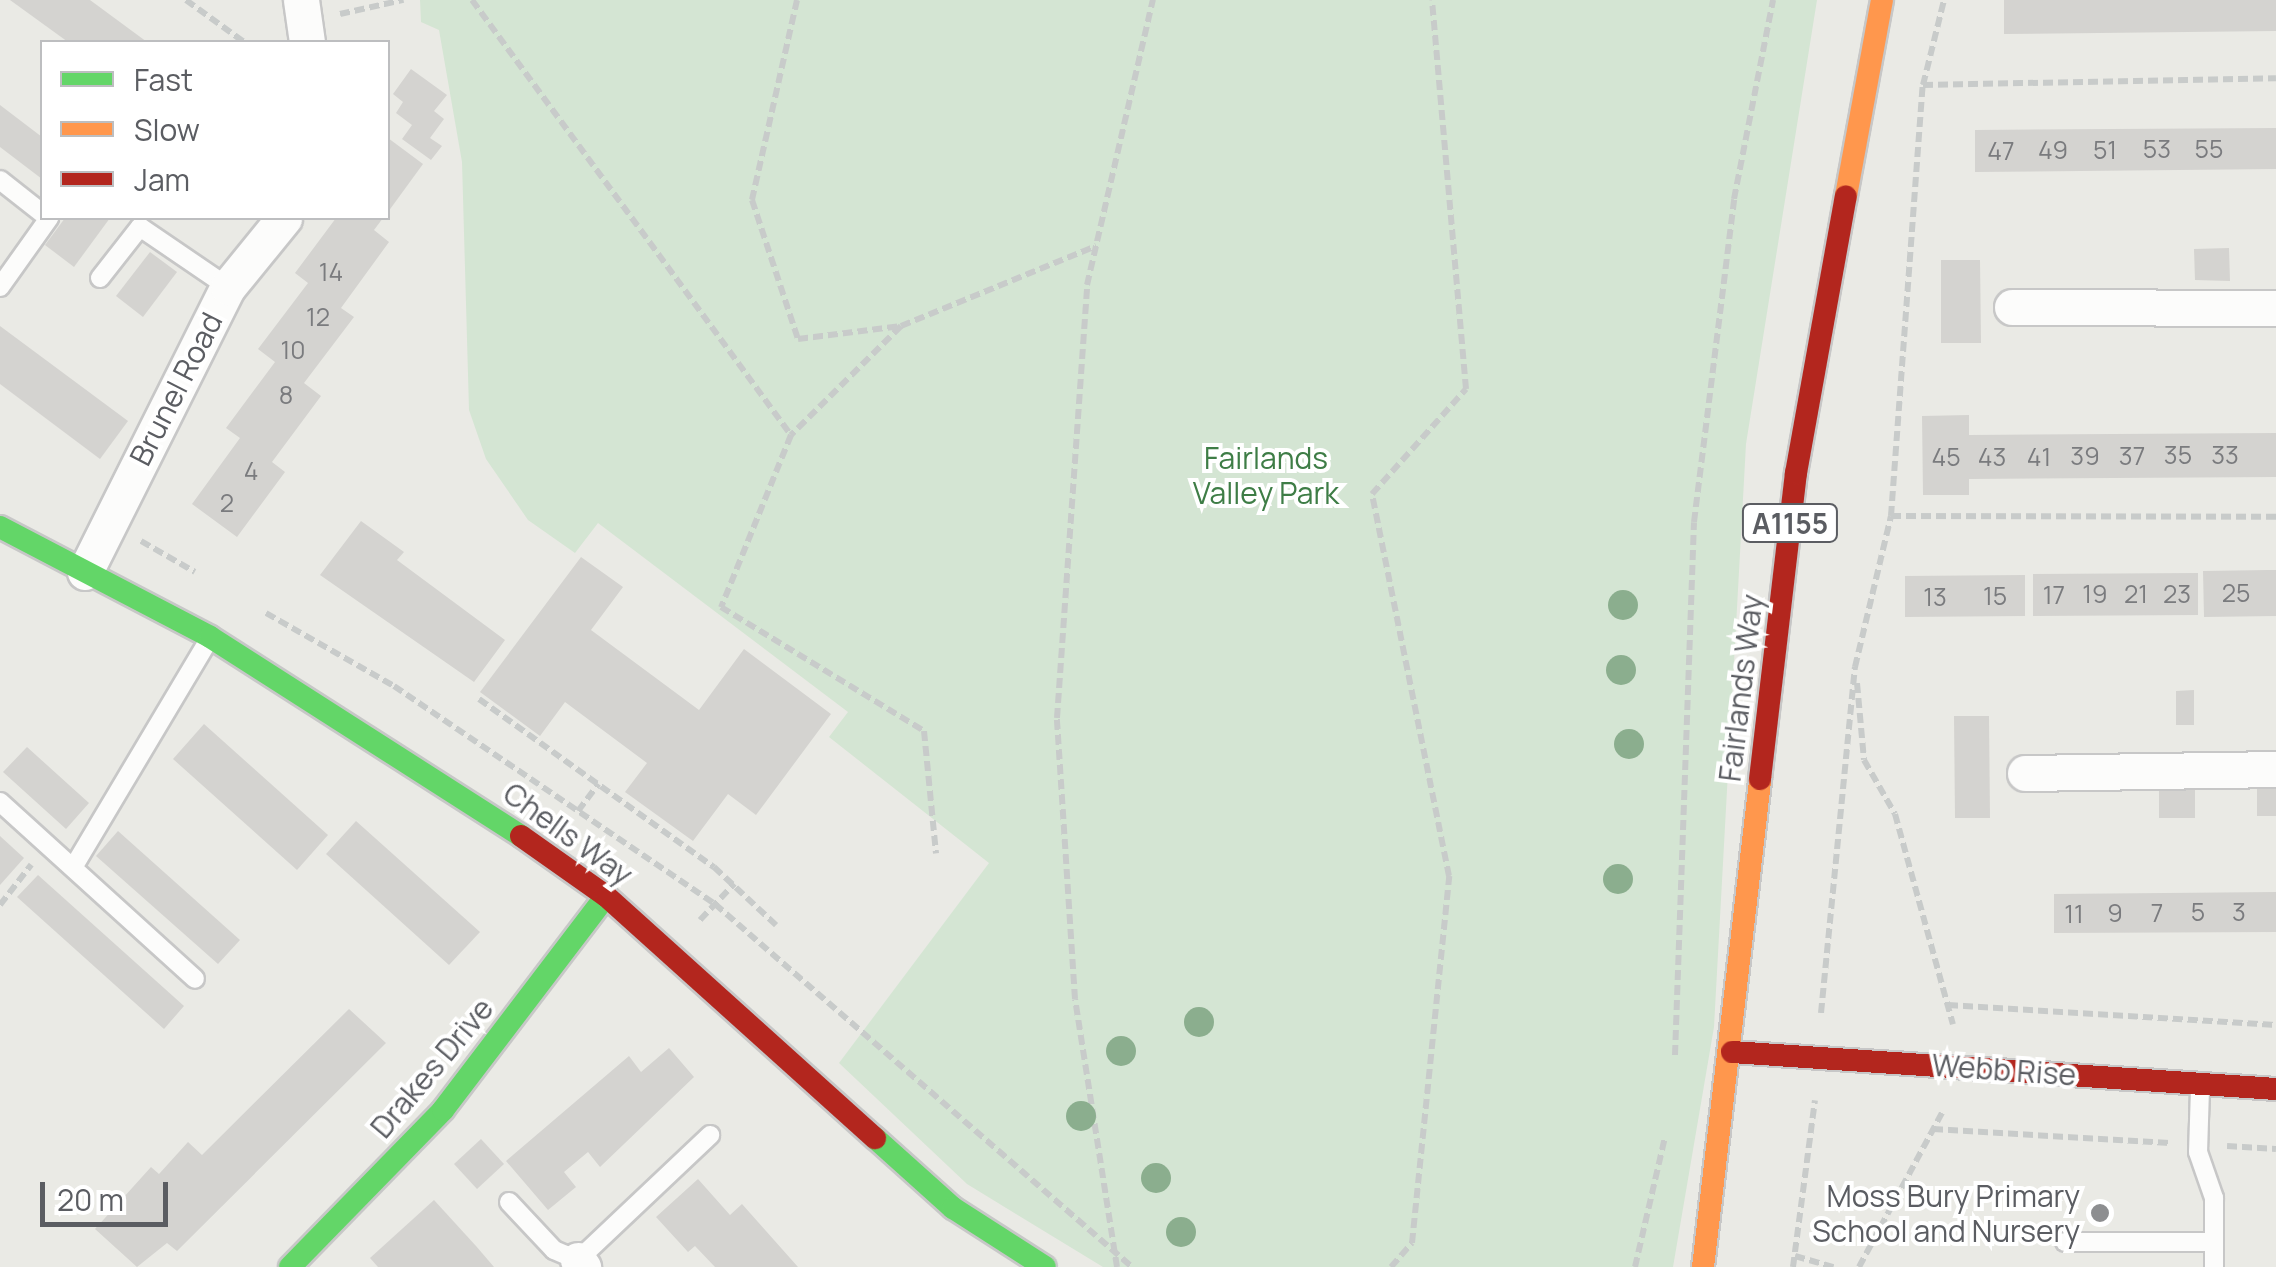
<!DOCTYPE html>
<style>
body{margin:0}
#map{position:relative;width:2276px;height:1267px;overflow:hidden;background:#eaeae5;font-family:Manrope,sans-serif}
div>[style]{position:absolute}
.green>*{inset:0;background:#d4e5d3}
.building>*{inset:0;background:#d4d3d0}
.path>*{height:6px;margin-top:-3px;transform-origin:0;background:repeating-linear-gradient(90deg,#c8cbca 0 10px,transparent 0 15px)}
.roads{filter:drop-shadow(2px 0 #c7c7c7) drop-shadow(-2px 0 #c7c7c7) drop-shadow(0 2px #c7c7c7) drop-shadow(0 -2px #c7c7c7)}
.lane>*{height:18px;margin:-9px;padding:0 9px;transform-origin:9px;border-radius:9px;background:#fcfcfb}
.street>*{height:35px;margin:-17.5px;padding:0 17.5px;transform-origin:17.5px;border-radius:17.5px;background:#fcfcfb}
.fast>*{height:22px;margin:-11px;padding:0 11px;transform-origin:11px;border-radius:11px;background:#63d668}
.slow>*{height:22px;margin:-11px;padding:0 11px;transform-origin:11px;border-radius:11px;background:#ff974d}
.jam>*{height:22px;margin:-11px;padding:0 11px;transform-origin:11px;border-radius:11px;background:#b3261e}
.trees>*{width:30px;height:30px;margin:-15px;border-radius:50%;background:#8bae8e}
.dots>*{width:28px;height:28px;translate:-50% -50%;box-sizing:border-box;border:5px solid #fff;border-radius:50%}
span{translate:-50% -50%;white-space:nowrap;text-align:center;line-height:1.15;-webkit-text-stroke:8px #fff;paint-order:stroke}
.number-label{font-size:25px;color:#7a7b7e}
.number-label span{-webkit-text-stroke-width:0}
.shield-label span{padding:2px 8px;background:#fff;border:2px solid;border-radius:8px;-webkit-text-stroke-width:0}
.shield-label{font-size:28px;color:#5b5d62;font-weight:700}
.street-label{font-size:30px;color:#5b5d62}
.park-label{font-size:30px;color:#3e7d46}
.poi-label{font-size:30px;color:#5b5d62}
.right{translate:-100% -50%;text-align:right}
.legend{position:absolute;left:40px;top:40px;width:350px;height:180px;box-sizing:border-box;background:#fff;border:2px solid #bdbec0;margin:0;padding:12px 18px;list-style:none;font-size:30px;color:#5b5d62}
.legend li{display:flex;align-items:center;gap:20px;height:50px}
.legend b{width:50px;border:2px solid #bdbec0}
.scale{position:absolute;left:40px;top:1182px;width:128px;height:45px;box-sizing:border-box;border:5px solid #5b5d62;border-top:0;padding-left:12px;font-size:30px;line-height:35px;white-space:nowrap;color:#5b5d62;-webkit-text-stroke:8px #fff;paint-order:stroke}
</style>
<div id="map">
<div class="green">
<i style="clip-path:polygon(420px 0,1817px 0,1746px 444px,1714px 1027px,1673px 1267px,1103px 1267px,967px 1184px,839px 1063px,989px 863px,829px 737px,848px 712px,598px 523px,575px 553px,528px 520px,486px 459px,469px 410px,462px 162px,439px 30px,421px 22px)"></i>
</div>
<div class="building">
<i style="clip-path:polygon(10px 0,90px 0,147px 42px,68px 42px)"></i>
<i style="clip-path:polygon(2004px 0,2276px 0,2276px 31px,2004px 34px)"></i>
<i style="clip-path:polygon(411px 69px,447px 95px,434px 111px,444px 119px,430px 138px,442px 146px,431px 160px,402px 139px,412px 125px,396px 113px,403px 102px,393px 94px)"></i>
<i style="clip-path:polygon(0 105px,42px 137px,42px 179px,0 147px)"></i>
<i style="clip-path:polygon(2276px 128px,2276px 169px,1975px 172px,1975px 130px)"></i>
<i style="clip-path:polygon(388px 138px,423px 164px,388px 212px)"></i>
<i style="clip-path:polygon(65px 218px,110px 218px,74px 267px,45px 245px)"></i>
<i style="clip-path:polygon(336px 218px,383px 218px,374px 230px,389px 242px,341px 308px,354px 317px,304px 383px,321px 396px,272px 462px,285px 472px,237px 537px,192px 504px,240px 438px,226px 428px,275px 362px,258px 349px,308px 283px,295px 273px)"></i>
<i style="clip-path:polygon(2229px 248px,2230px 281px,2195px 280px,2194px 249px)"></i>
<i style="clip-path:polygon(150px 252px,177px 272px,143px 317px,116px 296px)"></i>
<i style="clip-path:polygon(1941px 260px,1980px 260px,1981px 343px,1941px 343px)"></i>
<i style="clip-path:polygon(0 326px,128px 421px,100px 459px,0 384px)"></i>
<i style="clip-path:polygon(1969px 415px,1969px 435px,2276px 433px,2276px 477px,1969px 479px,1969px 495px,1923px 495px,1922px 416px)"></i>
<i style="clip-path:polygon(361px 521px,404px 552px,397px 560px,505px 640px,474px 682px,320px 575px)"></i>
<i style="clip-path:polygon(581px 557px,623px 587px,591px 630px,699px 710px,744px 649px,831px 714px,756px 815px,728px 794px,693px 841px,625px 792px,647px 763px,565px 702px,540px 736px,480px 692px)"></i>
<i style="clip-path:polygon(2268px 570px,2276px 570px,2276px 616px,2204px 617px,2203px 571px)"></i>
<i style="clip-path:polygon(2198px 573px,2198px 615px,2033px 616px,2033px 574px)"></i>
<i style="clip-path:polygon(2025px 575px,2025px 616px,1905px 617px,1905px 576px)"></i>
<i style="clip-path:polygon(2194px 690px,2194px 725px,2176px 725px,2176px 691px)"></i>
<i style="clip-path:polygon(1954px 716px,1989px 716px,1990px 818px,1955px 818px)"></i>
<i style="clip-path:polygon(204px 724px,328px 835px,297px 870px,173px 759px)"></i>
<i style="clip-path:polygon(27px 747px,89px 803px,66px 829px,3px 772px)"></i>
<i style="clip-path:polygon(2276px 781px,2276px 816px,2257px 816px,2257px 782px)"></i>
<i style="clip-path:polygon(2195px 782px,2195px 818px,2159px 818px,2159px 783px)"></i>
<i style="clip-path:polygon(356px 821px,480px 932px,449px 965px,326px 854px)"></i>
<i style="clip-path:polygon(118px 831px,240px 940px,218px 964px,96px 856px)"></i>
<i style="clip-path:polygon(0 836px,24px 858px,0 885px)"></i>
<i style="clip-path:polygon(38px 875px,184px 1006px,164px 1029px,17px 897px)"></i>
<i style="clip-path:polygon(2276px 892px,2276px 932px,2054px 933px,2054px 894px)"></i>
<i style="clip-path:polygon(349px 1009px,386px 1043px,177px 1251px,167px 1243px,137px 1267px,95px 1229px,151px 1167px,159px 1174px,188px 1142px,202px 1155px)"></i>
<i style="clip-path:polygon(669px 1048px,694px 1077px,600px 1167px,588px 1152px,564px 1172px,576px 1187px,548px 1210px,506px 1161px,629px 1056px,641px 1072px)"></i>
<i style="clip-path:polygon(481px 1139px,504px 1164px,477px 1189px,454px 1164px)"></i>
<i style="clip-path:polygon(698px 1179px,730px 1215px,742px 1204px,798px 1267px,715px 1267px,695px 1246px,688px 1252px,656px 1217px)"></i>
<i style="clip-path:polygon(434px 1200px,476px 1246px,494px 1267px,378px 1267px,370px 1258px)"></i>
</div>
<div class="path">
<i style="left:186px;top:0;width:72px;rotate:35.9deg"></i>
<i style="left:472px;top:0;width:539px;rotate:53.75deg"></i>
<i style="left:797px;top:0;width:205px;rotate:102.7deg"></i>
<i style="left:752px;top:200px;width:146px;rotate:71.7deg"></i>
<i style="left:798px;top:339px;width:104px;rotate:-7.2deg"></i>
<i style="left:901px;top:326px;width:211px;rotate:-22.3deg"></i>
<i style="left:340px;top:14px;width:65px;rotate:-12.5deg"></i>
<i style="left:1923px;top:85px;width:353px;rotate:-1.1deg"></i>
<i style="left:901px;top:326px;width:155px;rotate:135.3deg"></i>
<i style="left:791px;top:435px;width:186px;rotate:112.1deg"></i>
<i style="left:721px;top:607px;width:238px;rotate:31.4deg"></i>
<i style="left:924px;top:731px;width:123px;rotate:84.4deg"></i>
<i style="left:1891px;top:516px;width:385px;rotate:0.1deg"></i>
<i style="left:141px;top:541px;width:62px;rotate:29.9deg"></i>
<i style="left:266px;top:613px;width:147px;rotate:29.7deg"></i>
<i style="left:394px;top:686px;width:388px;rotate:34.2deg"></i>
<i style="left:715px;top:904px;width:553px;rotate:41.04deg"></i>
<i style="left:1857px;top:683px;width:77px;rotate:84.8deg"></i>
<i style="left:1864px;top:760px;width:62px;rotate:60.1deg"></i>
<i style="left:1895px;top:814px;width:218px;rotate:74.6deg"></i>
<i style="left:479px;top:699px;width:289px;rotate:35.6deg"></i>
<i style="left:714px;top:867px;width:85px;rotate:43.1deg"></i>
<i style="left:578px;top:811px;width:34px;rotate:-53deg"></i>
<i style="left:0;top:905px;width:51px;rotate:-52.2deg"></i>
<i style="left:700px;top:920px;width:50px;rotate:-46.6deg"></i>
<i style="left:1948px;top:1005px;width:329px;rotate:3.5deg"></i>
<i style="left:1821px;top:1013px;width:348px;rotate:-84.4deg"></i>
<i style="left:1855px;top:667px;width:155px;rotate:-76.6deg"></i>
<i style="left:1891px;top:516px;width:432px;rotate:-85.8deg"></i>
<i style="left:1923px;top:85px;width:88px;rotate:-76.1deg"></i>
<i style="left:1675px;top:1055px;width:533px;rotate:-87.96deg"></i>
<i style="left:1694px;top:522px;width:325px;rotate:-82.9deg"></i>
<i style="left:1734px;top:199px;width:203px;rotate:-78.9deg"></i>
<i style="left:1933px;top:1129px;width:237px;rotate:3.4deg"></i>
<i style="left:2227px;top:1146px;width:49px;rotate:3.5deg"></i>
<i style="left:1795px;top:1256px;width:40px;rotate:16deg"></i>
<i style="left:1117px;top:1267px;width:271px;rotate:-98.9deg"></i>
<i style="left:1075px;top:999px;width:282px;rotate:-93.7deg"></i>
<i style="left:1057px;top:718px;width:434px;rotate:-86deg"></i>
<i style="left:1087px;top:285px;width:293px;rotate:-77deg"></i>
<i style="left:1391px;top:1267px;width:32px;rotate:-49deg"></i>
<i style="left:1412px;top:1243px;width:369px;rotate:-84.2deg"></i>
<i style="left:1449px;top:876px;width:390px;rotate:-101.4deg"></i>
<i style="left:1372px;top:494px;width:141px;rotate:-48.2deg"></i>
<i style="left:1466px;top:389px;width:390px;rotate:-95deg"></i>
<i style="left:1635px;top:1267px;width:133px;rotate:-77deg"></i>
<i style="left:1793px;top:1267px;width:168px;rotate:-82.5deg"></i>
<i style="left:1859px;top:1267px;width:175px;rotate:-61.7deg"></i>
</div>
<div class="roads">
<div class="lane">
<i style="left:0;top:180px;width:53px;rotate:38.2deg"></i>
<i style="left:100px;top:278px;width:65px;rotate:-51.9deg"></i>
<i style="left:140px;top:227px;width:107px;rotate:34.3deg"></i>
<i style="left:0;top:287px;width:85px;rotate:-54.6deg"></i>
<i style="left:0;top:802px;width:263px;rotate:42.2deg"></i>
<i style="left:74px;top:866px;width:265px;rotate:-59.2deg"></i>
<i style="left:2200px;top:1089px;width:63px;rotate:91.8deg"></i>
<i style="left:2198px;top:1152px;width:49px;rotate:70.8deg"></i>
<i style="left:2214px;top:1198px;width:69px;rotate:90deg"></i>
<i style="left:509px;top:1202px;width:66px;rotate:46.8deg"></i>
<i style="left:554px;top:1250px;width:26px;rotate:23deg"></i>
<i style="left:578px;top:1260px;width:182px;rotate:-43.4deg"></i>
<i style="left:2065px;top:1242px;width:149px"></i>
</div>
<div class="street">
<i style="left:301px;top:0;width:42px;rotate:81.9deg"></i>
<i style="left:2012px;top:307px;width:264px;rotate:0.2deg"></i>
<i style="left:85px;top:572px;width:319px;rotate:-63.4deg"></i>
<i style="left:228px;top:287px;width:89px;rotate:-50.9deg"></i>
<i style="left:2025px;top:773px;width:251px;rotate:-0.9deg"></i>
<i style="left:578px;top:1260px;width:9px;rotate:54deg"></i>
</div>
<div class="fast">
<i style="left:0;top:527px;width:237px;rotate:27.6deg"></i>
<i style="left:210px;top:637px;width:369px;rotate:32.6deg"></i>
<i style="left:875px;top:1138px;width:105px;rotate:41.9deg"></i>
<i style="left:953px;top:1208px;width:109px;rotate:32.7deg"></i>
<i style="left:290px;top:1267px;width:219px;rotate:-45.7deg"></i>
<i style="left:443px;top:1110px;width:269px;rotate:-52.7deg"></i>
</div>
<div class="slow">
<i style="left:1846px;top:196px;width:199px;rotate:-79.6deg"></i>
<i style="left:1703px;top:1267px;width:491px;rotate:-83.3deg"></i>
</div>
<div class="jam">
<i style="left:1760px;top:779px;width:308px;rotate:-83.3deg"></i>
<i style="left:1796px;top:473px;width:281px;rotate:-79.8deg"></i>
<i style="left:521px;top:836px;width:104px;rotate:35.2deg"></i>
<i style="left:606px;top:896px;width:362px;rotate:42deg"></i>
<i style="left:1732px;top:1052px;width:545px;rotate:3.89deg"></i>
</div>
</div>
<div class="trees">
<i style="left:1623px;top:605px"></i>
<i style="left:1621px;top:670px"></i>
<i style="left:1629px;top:744px"></i>
<i style="left:1618px;top:879px"></i>
<i style="left:1199px;top:1022px"></i>
<i style="left:1121px;top:1051px"></i>
<i style="left:1081px;top:1116px"></i>
<i style="left:1156px;top:1178px"></i>
<i style="left:1181px;top:1232px"></i>
</div>
<div class="dots">
<i style="left:2100px;top:1213px;background:#8d8e90"></i>
</div>
<div class="number-label">
<span style="left:2157px;top:149px">53</span>
<span style="left:2209px;top:149px">55</span>
<span style="left:2053px;top:150px">49</span>
<span style="left:2105px;top:150px">51</span>
<span style="left:2001px;top:151px">47</span>
<span style="left:331px;top:272px">14</span>
<span style="left:318px;top:317px">12</span>
<span style="left:293px;top:350px">10</span>
<span style="left:286px;top:395px">8</span>
<span style="left:2178px;top:455px">35</span>
<span style="left:2225px;top:455px">33</span>
<span style="left:2085px;top:456px">39</span>
<span style="left:2132px;top:456px">37</span>
<span style="left:1946px;top:457px">45</span>
<span style="left:1992px;top:457px">43</span>
<span style="left:2039px;top:457px">41</span>
<span style="left:251px;top:471px">4</span>
<span style="left:227px;top:503px">2</span>
<span style="left:2236px;top:593px">25</span>
<span style="left:2095px;top:594px">19</span>
<span style="left:2136px;top:594px">21</span>
<span style="left:2177px;top:594px">23</span>
<span style="left:2054px;top:595px">17</span>
<span style="left:1995px;top:596px">15</span>
<span style="left:1935px;top:597px">13</span>
<span style="left:2198px;top:912px">5</span>
<span style="left:2239px;top:912px">3</span>
<span style="left:2115px;top:913px">9</span>
<span style="left:2157px;top:913px">7</span>
<span style="left:2074px;top:914px">11</span>
</div>
<div class="shield-label">
<span style="left:1790px;top:523px">A1155</span>
</div>
<div class="street-label">
<span style="left:176px;top:389px;rotate:-63deg">Brunel Road</span>
<span style="left:1741px;top:688px;rotate:-83deg">Fairlands Way</span>
<span style="left:568px;top:834px;rotate:36deg">Chells Way</span>
<span style="left:432px;top:1068px;rotate:-50deg">Drakes Drive</span>
<span style="left:2004px;top:1070px;rotate:4deg">Webb Rise</span>
</div>
<div class="park-label">
<span style="left:1266px;top:475px">Fairlands<br>Valley Park</span>
</div>
<div class="poi-label">
<span class="right" style="left:2080px;top:1213px">Moss Bury Primary<br>School and Nursery</span>
</div>
<ul class="legend">
<li><b style="height:12px;background:#63d668"></b>Fast</li>
<li><b style="height:12px;background:#ff974d"></b>Slow</li>
<li><b style="height:12px;background:#b3261e"></b>Jam</li>
</ul>
<div class="scale">20 m</div>
</div>
